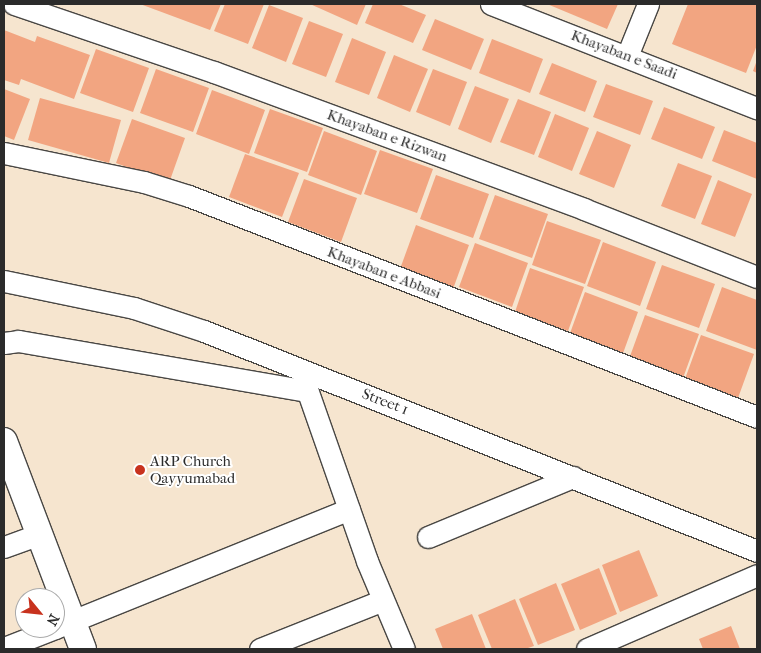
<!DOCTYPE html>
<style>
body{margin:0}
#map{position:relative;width:761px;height:653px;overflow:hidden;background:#f6e5cf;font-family:"IM FELL French Canon",serif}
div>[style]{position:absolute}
.building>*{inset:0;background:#f2a581}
.roads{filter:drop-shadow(1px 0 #494744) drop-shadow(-1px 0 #494744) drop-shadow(0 1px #494744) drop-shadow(0 -1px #494744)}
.minor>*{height:21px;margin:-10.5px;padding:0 10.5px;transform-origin:10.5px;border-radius:10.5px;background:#fff}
.tertiary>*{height:26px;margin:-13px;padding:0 13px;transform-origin:13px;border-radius:13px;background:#fff}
.dots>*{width:14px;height:14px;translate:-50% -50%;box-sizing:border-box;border:2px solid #fff;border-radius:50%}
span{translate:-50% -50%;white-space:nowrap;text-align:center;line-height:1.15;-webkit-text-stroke:4px #fff;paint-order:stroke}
.street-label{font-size:15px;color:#2b2b2b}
.poi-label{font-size:15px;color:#2b2b2b}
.left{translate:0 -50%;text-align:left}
.frame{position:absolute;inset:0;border:5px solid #2b2b2b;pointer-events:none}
.north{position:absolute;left:15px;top:588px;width:50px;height:50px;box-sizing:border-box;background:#fff;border:1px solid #aaa;border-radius:50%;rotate:118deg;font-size:14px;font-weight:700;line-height:20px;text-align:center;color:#2b2b2b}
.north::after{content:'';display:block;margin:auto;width:18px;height:22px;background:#c8321e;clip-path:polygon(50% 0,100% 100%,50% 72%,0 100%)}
</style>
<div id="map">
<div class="building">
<i style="clip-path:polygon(140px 4px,221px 4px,210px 30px)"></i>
<i style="clip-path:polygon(225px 4px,264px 4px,248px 44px,214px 31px)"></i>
<i style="clip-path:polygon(310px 4px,366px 4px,357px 25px)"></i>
<i style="clip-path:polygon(373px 4px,399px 4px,426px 15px,413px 43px,365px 23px)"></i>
<i style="clip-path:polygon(547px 4px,618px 4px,607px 29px)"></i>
<i style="clip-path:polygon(688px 4px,757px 4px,757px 45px,746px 73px,672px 44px)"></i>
<i style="clip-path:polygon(269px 5px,303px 18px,286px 62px,252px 48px)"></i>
<i style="clip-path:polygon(435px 19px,484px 39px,471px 70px,422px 50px)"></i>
<i style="clip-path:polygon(309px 21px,343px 34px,326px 77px,292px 64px)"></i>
<i style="clip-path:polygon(4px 30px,35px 42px,37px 36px,90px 55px,74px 99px,21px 79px,19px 85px,4px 80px)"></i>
<i style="clip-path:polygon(352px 38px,386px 52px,369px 95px,335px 82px)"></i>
<i style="clip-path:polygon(492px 39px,543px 59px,530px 93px,479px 73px)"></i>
<i style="clip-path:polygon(96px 49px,149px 68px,133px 112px,80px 93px)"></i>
<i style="clip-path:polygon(394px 55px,428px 69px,410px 112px,377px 98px)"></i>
<i style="clip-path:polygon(757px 60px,757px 73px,753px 71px)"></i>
<i style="clip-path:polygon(552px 63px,597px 81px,585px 112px,539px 94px)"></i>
<i style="clip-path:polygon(156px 69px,209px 88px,193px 132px,140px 113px)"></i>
<i style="clip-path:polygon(433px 69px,467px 82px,450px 126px,416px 112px)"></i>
<i style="clip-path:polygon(606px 84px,653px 101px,640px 135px,593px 117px)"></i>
<i style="clip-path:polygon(475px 86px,509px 99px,491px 143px,458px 129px)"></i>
<i style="clip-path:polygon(4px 89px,30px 99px,14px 140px,4px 136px)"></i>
<i style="clip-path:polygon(212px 90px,265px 110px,249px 154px,196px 134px)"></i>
<i style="clip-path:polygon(40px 98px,121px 120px,109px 163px,28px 140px)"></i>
<i style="clip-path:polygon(518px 99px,551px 112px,534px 155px,500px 142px)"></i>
<i style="clip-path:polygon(664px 107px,715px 127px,702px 159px,651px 139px)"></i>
<i style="clip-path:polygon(270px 109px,323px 128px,307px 172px,254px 153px)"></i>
<i style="clip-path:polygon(555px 114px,589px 128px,572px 171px,538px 157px)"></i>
<i style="clip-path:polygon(132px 119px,185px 138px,169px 183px,116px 163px)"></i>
<i style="clip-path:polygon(724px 130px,757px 143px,757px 179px,712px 161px)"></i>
<i style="clip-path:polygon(324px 131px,377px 151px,361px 195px,308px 175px)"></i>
<i style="clip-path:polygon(597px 131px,631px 145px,614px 188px,579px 174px)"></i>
<i style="clip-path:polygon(380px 150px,433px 169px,417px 213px,364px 194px)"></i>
<i style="clip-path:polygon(245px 154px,299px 173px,282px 217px,229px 197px)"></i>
<i style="clip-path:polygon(678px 163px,712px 176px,695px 219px,661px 206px)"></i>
<i style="clip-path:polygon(436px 175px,489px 194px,473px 238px,420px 219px)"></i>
<i style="clip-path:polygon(304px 179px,357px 198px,341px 242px,288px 222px)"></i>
<i style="clip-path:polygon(718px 180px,752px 194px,735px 237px,701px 224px)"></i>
<i style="clip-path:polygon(495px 195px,548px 214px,532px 258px,479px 239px)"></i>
<i style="clip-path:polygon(547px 221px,601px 240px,585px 284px,532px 265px)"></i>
<i style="clip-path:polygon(416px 225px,469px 245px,453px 289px,400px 269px)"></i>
<i style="clip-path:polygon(603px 242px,656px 262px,640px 306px,587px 286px)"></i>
<i style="clip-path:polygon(475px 243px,528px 263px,512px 307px,459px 287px)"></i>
<i style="clip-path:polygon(662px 265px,715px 284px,699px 328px,646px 309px)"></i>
<i style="clip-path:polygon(530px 268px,584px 287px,568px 331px,515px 312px)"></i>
<i style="clip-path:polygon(722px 287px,757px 300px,757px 350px,706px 331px)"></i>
<i style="clip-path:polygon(585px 292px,638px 312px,622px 356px,569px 336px)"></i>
<i style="clip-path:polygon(645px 315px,699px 334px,683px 378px,629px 359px)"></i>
<i style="clip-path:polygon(701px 335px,754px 354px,738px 398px,685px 379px)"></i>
<i style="clip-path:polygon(639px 550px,658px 596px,620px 612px,602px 565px)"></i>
<i style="clip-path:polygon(599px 568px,617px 614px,580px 630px,561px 584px)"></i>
<i style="clip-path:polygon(556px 583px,575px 630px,538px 645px,519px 599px)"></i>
<i style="clip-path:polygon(515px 599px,534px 646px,525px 649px,492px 649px,478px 615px)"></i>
<i style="clip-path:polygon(472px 614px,486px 649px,443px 649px,435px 629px)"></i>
<i style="clip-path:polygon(731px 626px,740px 649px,703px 649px,699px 639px)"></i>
</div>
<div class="roads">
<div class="minor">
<i style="left:14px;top:4px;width:211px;rotate:18.8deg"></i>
<i style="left:214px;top:72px;width:395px;rotate:20.3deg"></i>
<i style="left:584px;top:209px;width:186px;rotate:21.5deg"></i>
<i style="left:491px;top:4px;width:286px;rotate:21.4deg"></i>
<i style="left:627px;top:56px;width:56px;rotate:-68deg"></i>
<i style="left:4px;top:153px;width:143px;rotate:11.7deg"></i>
<i style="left:144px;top:182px;width:47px;rotate:17.3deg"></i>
<i style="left:189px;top:196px;width:609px;rotate:21.26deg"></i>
<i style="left:4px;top:281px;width:133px;rotate:11.7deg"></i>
<i style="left:134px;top:308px;width:74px;rotate:18.2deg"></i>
<i style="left:204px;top:331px;width:595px;rotate:21.69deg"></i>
<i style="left:4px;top:343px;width:14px;rotate:-8deg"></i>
<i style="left:18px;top:341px;width:294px;rotate:9.8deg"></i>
<i style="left:303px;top:378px;width:194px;rotate:70.7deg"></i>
<i style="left:367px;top:561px;width:95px;rotate:67.2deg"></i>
<i style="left:428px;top:537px;width:157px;rotate:-22.5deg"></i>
<i style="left:4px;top:547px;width:37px;rotate:-20deg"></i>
<i style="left:55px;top:628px;width:317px;rotate:-22deg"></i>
<i style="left:4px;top:648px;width:55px;rotate:-21.4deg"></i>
<i style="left:260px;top:649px;width:132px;rotate:-21.7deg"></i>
<i style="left:587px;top:649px;width:185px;rotate:-23.5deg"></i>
</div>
<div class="tertiary">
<i style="left:4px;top:441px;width:222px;rotate:69.2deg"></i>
</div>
</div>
<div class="dots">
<i style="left:140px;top:470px;background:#c8321e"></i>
</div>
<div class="street-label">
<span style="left:624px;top:55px;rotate:21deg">Khayaban e Saadi</span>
<span style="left:387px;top:136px;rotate:20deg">Khayaban e Rizwan</span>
<span style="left:384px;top:273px;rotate:21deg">Khayaban e Abbasi</span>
<span style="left:385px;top:402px;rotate:21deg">Street 1</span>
</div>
<div class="poi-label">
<span class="left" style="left:150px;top:470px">ARP Church<br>Qayyumabad</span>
</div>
<div class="frame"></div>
<div class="north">N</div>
</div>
